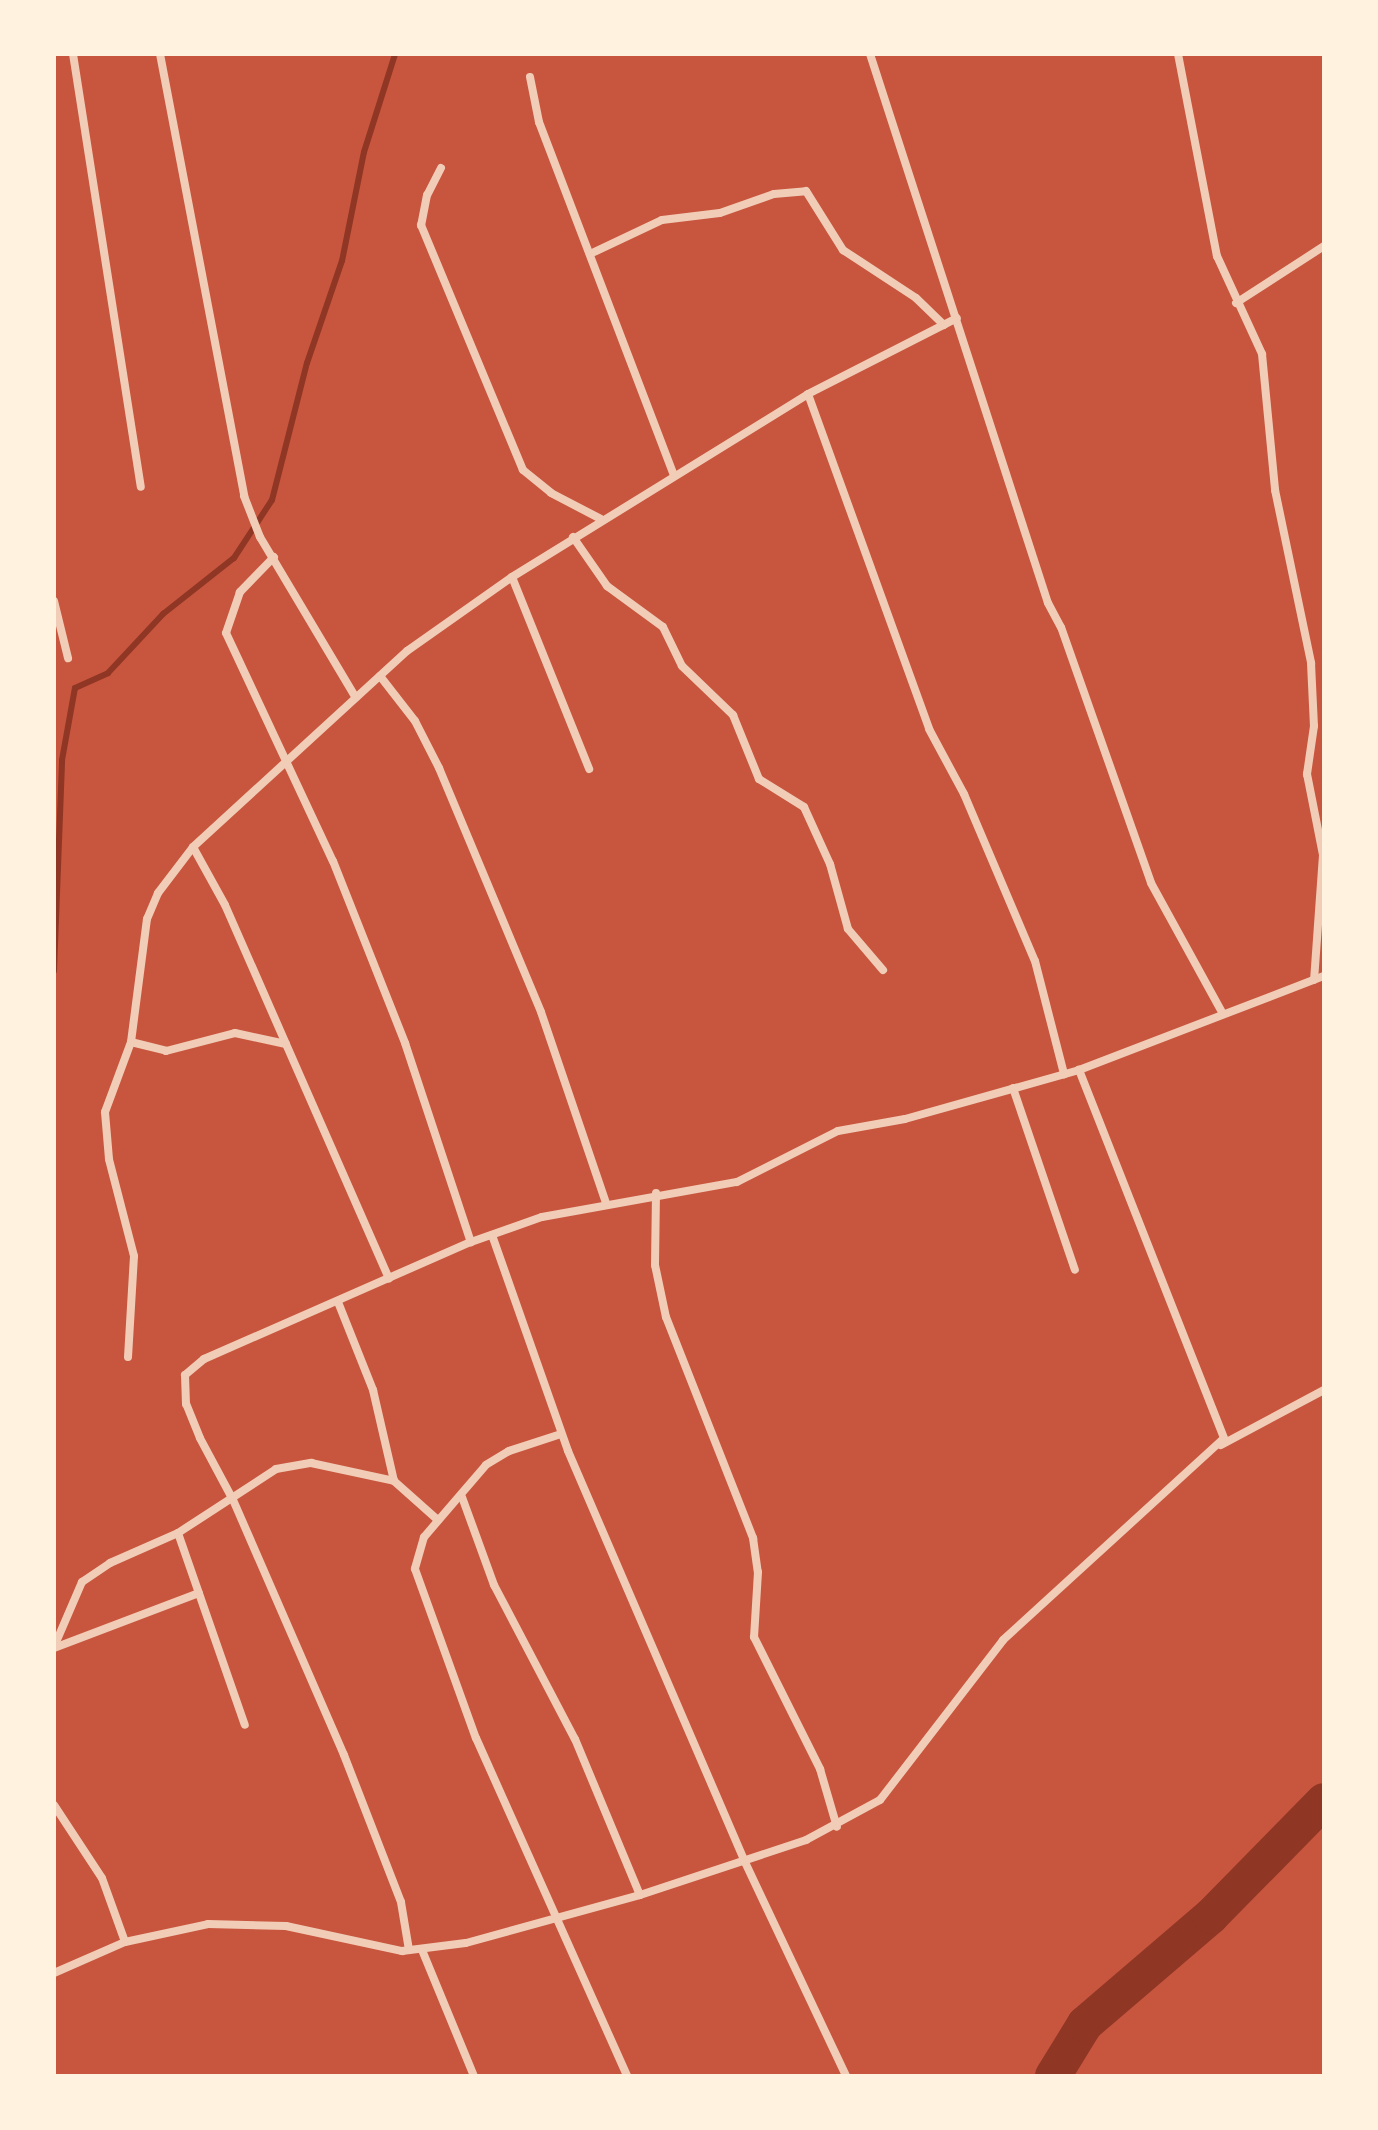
<!DOCTYPE html>
<style>
body{margin:0}
#map{position:relative;width:1378px;height:2130px;overflow:hidden;background:#c8553d;font-family:Helvetica,sans-serif}
div>[style]{position:absolute}
.stream>*{height:6px;margin:-3px;padding:0 3px;transform-origin:3px;border-radius:3px;background:#8f3625}
.river>*{height:36px;margin:-18px;padding:0 18px;transform-origin:18px;border-radius:18px;background:#8f3625}
.minor>*{height:8px;margin:-4px;padding:0 4px;transform-origin:4px;border-radius:4px;background:#f1ccb7}
span{translate:-50% -50%;white-space:nowrap;text-align:center;line-height:1.15;-webkit-text-stroke:7px #fff3e0;paint-order:stroke}
.frame{position:absolute;inset:0;border:56px solid #fff3e0;pointer-events:none}
</style>
<div id="map">
<div class="stream">
<i style="left:54px;top:971px;width:211px;rotate:-87.8deg"></i>
<i style="left:62px;top:760px;width:73px;rotate:-79.8deg"></i>
<i style="left:75px;top:688px;width:36px;rotate:-24deg"></i>
<i style="left:108px;top:673px;width:81px;rotate:-47deg"></i>
<i style="left:163px;top:614px;width:90px;rotate:-38.3deg"></i>
<i style="left:234px;top:558px;width:69px;rotate:-56.8deg"></i>
<i style="left:272px;top:500px;width:141px;rotate:-75.7deg"></i>
<i style="left:307px;top:363px;width:108px;rotate:-71.1deg"></i>
<i style="left:342px;top:261px;width:111px;rotate:-78.6deg"></i>
<i style="left:364px;top:152px;width:103px;rotate:-72.4deg"></i>
</div>
<div class="river">
<i style="left:1053px;top:2076px;width:61px;rotate:-58.4deg"></i>
<i style="left:1085px;top:2024px;width:166px;rotate:-40.6deg"></i>
<i style="left:1211px;top:1916px;width:161px;rotate:-45.5deg"></i>
</div>
<div class="minor">
<i style="left:73px;top:54px;width:438px;rotate:81.1deg"></i>
<i style="left:160px;top:54px;width:450px;rotate:79.2deg"></i>
<i style="left:244px;top:496px;width:44px;rotate:68.7deg"></i>
<i style="left:260px;top:537px;width:187px;rotate:59.2deg"></i>
<i style="left:870px;top:54px;width:577px;rotate:72.04deg"></i>
<i style="left:1048px;top:603px;width:27px;rotate:62deg"></i>
<i style="left:1061px;top:627px;width:271px;rotate:70.6deg"></i>
<i style="left:1151px;top:883px;width:149px;rotate:61.2deg"></i>
<i style="left:1178px;top:54px;width:206px;rotate:79.1deg"></i>
<i style="left:1217px;top:256px;width:108px;rotate:65.3deg"></i>
<i style="left:1262px;top:354px;width:137px;rotate:84.5deg"></i>
<i style="left:1275px;top:490px;width:177px;rotate:78.2deg"></i>
<i style="left:1311px;top:663px;width:63px;rotate:87.3deg"></i>
<i style="left:1314px;top:726px;width:49px;rotate:98.3deg"></i>
<i style="left:1307px;top:774px;width:83px;rotate:78.8deg"></i>
<i style="left:1323px;top:855px;width:125px;rotate:94.1deg"></i>
<i style="left:530px;top:77px;width:46px;rotate:78.7deg"></i>
<i style="left:539px;top:122px;width:378px;rotate:69.1deg"></i>
<i style="left:441px;top:168px;width:30px;rotate:117deg"></i>
<i style="left:427px;top:195px;width:31px;rotate:101deg"></i>
<i style="left:421px;top:225px;width:265px;rotate:67.4deg"></i>
<i style="left:523px;top:470px;width:36px;rotate:39deg"></i>
<i style="left:551px;top:493px;width:56px;rotate:27.5deg"></i>
<i style="left:592px;top:253px;width:77px;rotate:-25.2deg"></i>
<i style="left:662px;top:220px;width:58px;rotate:-6.9deg"></i>
<i style="left:720px;top:213px;width:57px;rotate:-19.4deg"></i>
<i style="left:774px;top:194px;width:32px;rotate:-5deg"></i>
<i style="left:806px;top:191px;width:70px;rotate:57.9deg"></i>
<i style="left:843px;top:250px;width:87px;rotate:33.3deg"></i>
<i style="left:916px;top:298px;width:39px;rotate:44deg"></i>
<i style="left:1236px;top:303px;width:105px;rotate:-32.9deg"></i>
<i style="left:808px;top:394px;width:356px;rotate:70.1deg"></i>
<i style="left:929px;top:729px;width:74px;rotate:61.7deg"></i>
<i style="left:964px;top:794px;width:181px;rotate:67deg"></i>
<i style="left:1035px;top:961px;width:117px;rotate:75.6deg"></i>
<i style="left:573px;top:537px;width:60px;rotate:55.2deg"></i>
<i style="left:607px;top:586px;width:69px;rotate:36.2deg"></i>
<i style="left:663px;top:627px;width:43px;rotate:64deg"></i>
<i style="left:682px;top:666px;width:71px;rotate:43.9deg"></i>
<i style="left:733px;top:715px;width:69px;rotate:67.9deg"></i>
<i style="left:759px;top:779px;width:53px;rotate:31.9deg"></i>
<i style="left:804px;top:807px;width:63px;rotate:65.5deg"></i>
<i style="left:830px;top:864px;width:67px;rotate:74.5deg"></i>
<i style="left:848px;top:929px;width:54px;rotate:49.5deg"></i>
<i style="left:274px;top:557px;width:49px;rotate:134.2deg"></i>
<i style="left:240px;top:592px;width:43px;rotate:108.9deg"></i>
<i style="left:226px;top:633px;width:252px;rotate:64.9deg"></i>
<i style="left:333px;top:861px;width:196px;rotate:68.4deg"></i>
<i style="left:405px;top:1043px;width:210px;rotate:71.7deg"></i>
<i style="left:512px;top:577px;width:207px;rotate:68.1deg"></i>
<i style="left:54px;top:601px;width:59px;rotate:76.2deg"></i>
<i style="left:380px;top:676px;width:57px;rotate:52.1deg"></i>
<i style="left:415px;top:721px;width:53px;rotate:62.9deg"></i>
<i style="left:439px;top:768px;width:264px;rotate:67.3deg"></i>
<i style="left:541px;top:1012px;width:202px;rotate:71.2deg"></i>
<i style="left:193px;top:847px;width:66px;rotate:61.1deg"></i>
<i style="left:225px;top:905px;width:408px;rotate:66.3deg"></i>
<i style="left:131px;top:1042px;width:36px;rotate:14deg"></i>
<i style="left:166px;top:1051px;width:71px;rotate:-14.6deg"></i>
<i style="left:235px;top:1033px;width:52px;rotate:12.2deg"></i>
<i style="left:1013px;top:1088px;width:192px;rotate:71.2deg"></i>
<i style="left:656px;top:1193px;width:72px;rotate:90.8deg"></i>
<i style="left:655px;top:1265px;width:53px;rotate:78.1deg"></i>
<i style="left:666px;top:1317px;width:238px;rotate:68.5deg"></i>
<i style="left:753px;top:1538px;width:34px;rotate:82deg"></i>
<i style="left:758px;top:1572px;width:65px;rotate:93.5deg"></i>
<i style="left:754px;top:1637px;width:148px;rotate:63.4deg"></i>
<i style="left:820px;top:1769px;width:60px;rotate:73.7deg"></i>
<i style="left:492px;top:1235px;width:229px;rotate:70.6deg"></i>
<i style="left:568px;top:1451px;width:445px;rotate:66.7deg"></i>
<i style="left:744px;top:1860px;width:239px;rotate:64.7deg"></i>
<i style="left:338px;top:1302px;width:95px;rotate:68.3deg"></i>
<i style="left:373px;top:1390px;width:93px;rotate:77deg"></i>
<i style="left:394px;top:1481px;width:59px;rotate:41.6deg"></i>
<i style="left:128px;top:1357px;width:101px;rotate:-86.6deg"></i>
<i style="left:134px;top:1256px;width:100px;rotate:-104.5deg"></i>
<i style="left:109px;top:1159px;width:47px;rotate:-94.9deg"></i>
<i style="left:105px;top:1112px;width:75px;rotate:-69.6deg"></i>
<i style="left:131px;top:1042px;width:124px;rotate:-82.6deg"></i>
<i style="left:147px;top:919px;width:28px;rotate:-67deg"></i>
<i style="left:158px;top:893px;width:58px;rotate:-52.7deg"></i>
<i style="left:193px;top:847px;width:290px;rotate:-42.5deg"></i>
<i style="left:407px;top:651px;width:128px;rotate:-35.2deg"></i>
<i style="left:512px;top:577px;width:348px;rotate:-31.7deg"></i>
<i style="left:808px;top:394px;width:167px;rotate:-27deg"></i>
<i style="left:561px;top:1434px;width:55px;rotate:161.9deg"></i>
<i style="left:509px;top:1451px;width:27px;rotate:149deg"></i>
<i style="left:486px;top:1465px;width:95px;rotate:130.7deg"></i>
<i style="left:424px;top:1537px;width:33px;rotate:106deg"></i>
<i style="left:415px;top:1569px;width:180px;rotate:70.2deg"></i>
<i style="left:476px;top:1738px;width:370px;rotate:65.9deg"></i>
<i style="left:1221px;top:1445px;width:117px;rotate:-28.1deg"></i>
<i style="left:462px;top:1497px;width:94px;rotate:70deg"></i>
<i style="left:494px;top:1585px;width:174px;rotate:62.3deg"></i>
<i style="left:575px;top:1739px;width:169px;rotate:67.4deg"></i>
<i style="left:178px;top:1533px;width:203px;rotate:70.8deg"></i>
<i style="left:54px;top:1647px;width:71px;rotate:-66.7deg"></i>
<i style="left:82px;top:1582px;width:34px;rotate:-34deg"></i>
<i style="left:110px;top:1563px;width:74px;rotate:-23.8deg"></i>
<i style="left:178px;top:1533px;width:117px;rotate:-33.1deg"></i>
<i style="left:276px;top:1469px;width:36px;rotate:-10deg"></i>
<i style="left:311px;top:1463px;width:85px;rotate:12.2deg"></i>
<i style="left:54px;top:1648px;width:155px;rotate:-20.8deg"></i>
<i style="left:54px;top:1805px;width:87px;rotate:56.7deg"></i>
<i style="left:102px;top:1878px;width:68px;rotate:70.2deg"></i>
<i style="left:409px;top:1950px;width:49px;rotate:-99.5deg"></i>
<i style="left:401px;top:1902px;width:158px;rotate:-111.2deg"></i>
<i style="left:344px;top:1755px;width:280px;rotate:-113.5deg"></i>
<i style="left:232px;top:1498px;width:68px;rotate:-118.1deg"></i>
<i style="left:200px;top:1438px;width:37px;rotate:-112deg"></i>
<i style="left:186px;top:1404px;width:29px;rotate:-92deg"></i>
<i style="left:185px;top:1375px;width:25px;rotate:-40deg"></i>
<i style="left:204px;top:1359px;width:292px;rotate:-23.7deg"></i>
<i style="left:471px;top:1242px;width:75px;rotate:-19.4deg"></i>
<i style="left:542px;top:1217px;width:198px;rotate:-10.2deg"></i>
<i style="left:737px;top:1182px;width:113px;rotate:-26.8deg"></i>
<i style="left:838px;top:1131px;width:68px;rotate:-10.2deg"></i>
<i style="left:905px;top:1119px;width:181px;rotate:-15.7deg"></i>
<i style="left:1079px;top:1070px;width:262px;rotate:-21deg"></i>
<i style="left:422px;top:1950px;width:136px;rotate:67.6deg"></i>
<i style="left:54px;top:1973px;width:77px;rotate:-23.6deg"></i>
<i style="left:125px;top:1942px;width:85px;rotate:-12.2deg"></i>
<i style="left:208px;top:1924px;width:78px;rotate:1.5deg"></i>
<i style="left:286px;top:1926px;width:119px;rotate:12.2deg"></i>
<i style="left:402px;top:1951px;width:64px;rotate:-7.1deg"></i>
<i style="left:466px;top:1943px;width:180px;rotate:-15.4deg"></i>
<i style="left:640px;top:1895px;width:175px;rotate:-18.3deg"></i>
<i style="left:806px;top:1840px;width:84px;rotate:-28.4deg"></i>
<i style="left:880px;top:1800px;width:202px;rotate:-52.4deg"></i>
<i style="left:1003px;top:1640px;width:299px;rotate:-42.4deg"></i>
<i style="left:1224px;top:1438px;width:396px;rotate:-111.5deg"></i>
</div>
<div class="frame"></div>
</div>
